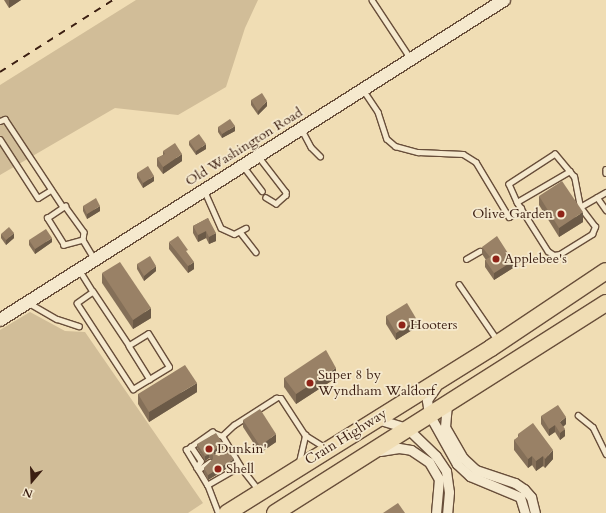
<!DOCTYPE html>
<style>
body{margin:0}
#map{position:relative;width:606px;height:513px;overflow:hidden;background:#f0ddb4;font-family:Cardo,serif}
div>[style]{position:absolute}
.green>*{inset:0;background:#d1bd98}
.roads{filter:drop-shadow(1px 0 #684e3a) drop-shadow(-1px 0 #684e3a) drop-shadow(0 1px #684e3a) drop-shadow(0 -1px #684e3a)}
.lane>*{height:4.5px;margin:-2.25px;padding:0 2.25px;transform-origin:2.25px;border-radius:2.25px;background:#f5e9ce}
.street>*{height:9px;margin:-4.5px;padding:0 4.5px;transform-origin:4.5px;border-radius:4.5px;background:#f5e9ce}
.secondary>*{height:12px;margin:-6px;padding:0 6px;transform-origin:6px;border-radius:6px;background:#f5e9ce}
.highway>*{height:16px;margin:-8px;padding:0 8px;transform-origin:8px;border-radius:8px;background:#f0ddb4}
.rail>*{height:2px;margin-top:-1px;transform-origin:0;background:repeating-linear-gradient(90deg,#3b1e11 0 7px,transparent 0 14px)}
.wall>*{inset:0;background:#846f58}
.shaded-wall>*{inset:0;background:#6b5a47}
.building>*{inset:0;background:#998166}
.dots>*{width:11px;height:11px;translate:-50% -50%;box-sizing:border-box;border:2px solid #f5e9ce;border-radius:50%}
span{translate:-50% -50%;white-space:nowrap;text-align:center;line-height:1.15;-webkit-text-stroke:3.5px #f5e9ce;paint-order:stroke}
.street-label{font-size:14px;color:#3b1e11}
.poi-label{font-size:14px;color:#3b1e11}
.right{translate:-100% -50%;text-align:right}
.left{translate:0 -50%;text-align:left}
.north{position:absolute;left:12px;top:461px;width:40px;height:40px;-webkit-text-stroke:3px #f5e9ce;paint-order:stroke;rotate:199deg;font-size:11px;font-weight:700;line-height:16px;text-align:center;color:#3b1e11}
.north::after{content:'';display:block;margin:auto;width:14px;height:18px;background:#3b1e11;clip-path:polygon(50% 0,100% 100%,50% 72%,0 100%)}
</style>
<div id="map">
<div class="green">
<i style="clip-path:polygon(136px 0,258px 0,245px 28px,226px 87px,178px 115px,115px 108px,0 175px,0 85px)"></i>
<i style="clip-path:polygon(30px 312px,65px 331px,85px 332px,203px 503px,188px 513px,0 513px,0 330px)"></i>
</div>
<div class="roads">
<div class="lane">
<i style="left:372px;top:0;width:71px;rotate:56.5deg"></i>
<i style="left:364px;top:91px;width:25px;rotate:56deg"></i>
<i style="left:378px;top:112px;width:28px;rotate:72deg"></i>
<i style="left:387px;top:139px;width:11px;rotate:41deg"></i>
<i style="left:395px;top:146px;width:24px;rotate:15deg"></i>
<i style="left:418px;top:152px;width:45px;rotate:2.5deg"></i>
<i style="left:463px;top:154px;width:15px;rotate:32deg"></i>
<i style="left:476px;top:162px;width:64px;rotate:59deg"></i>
<i style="left:509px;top:217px;width:15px;rotate:-37deg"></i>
<i style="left:0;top:121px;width:5px;rotate:-22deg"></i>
<i style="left:5px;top:119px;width:105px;rotate:56.6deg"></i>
<i style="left:302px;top:130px;width:19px;rotate:62deg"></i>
<i style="left:311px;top:147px;width:13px;rotate:45deg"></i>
<i style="left:0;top:139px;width:70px;rotate:57.2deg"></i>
<i style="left:38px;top:198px;width:15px;rotate:-32deg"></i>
<i style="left:259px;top:157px;width:44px;rotate:52.4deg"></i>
<i style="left:286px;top:192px;width:3px;rotate:90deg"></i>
<i style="left:286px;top:195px;width:13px;rotate:138deg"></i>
<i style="left:276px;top:204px;width:12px;rotate:-149deg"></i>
<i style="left:244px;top:167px;width:30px;rotate:53deg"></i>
<i style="left:606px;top:169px;width:4px;rotate:90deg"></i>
<i style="left:205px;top:192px;width:39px;rotate:66deg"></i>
<i style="left:221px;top:228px;width:14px;rotate:25deg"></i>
<i style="left:234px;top:234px;width:13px;rotate:-27deg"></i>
<i style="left:597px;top:197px;width:16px;rotate:55deg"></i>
<i style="left:517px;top:202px;width:61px;rotate:-30.3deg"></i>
<i style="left:580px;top:207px;width:31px;rotate:-101deg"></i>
<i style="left:574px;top:177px;width:30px;rotate:-130deg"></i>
<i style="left:555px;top:154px;width:55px;rotate:146.9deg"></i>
<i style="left:509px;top:184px;width:20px;rotate:66deg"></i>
<i style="left:517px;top:202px;width:58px;rotate:57.7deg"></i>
<i style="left:548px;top:251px;width:7px;rotate:34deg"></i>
<i style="left:554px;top:255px;width:6px;rotate:-9deg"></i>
<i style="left:560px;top:254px;width:38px;rotate:-32deg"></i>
<i style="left:592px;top:234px;width:8px;rotate:-67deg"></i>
<i style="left:595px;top:227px;width:25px;rotate:-127deg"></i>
<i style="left:580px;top:207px;width:30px;rotate:-30deg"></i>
<i style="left:241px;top:233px;width:24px;rotate:52deg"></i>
<i style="left:83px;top:240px;width:20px;rotate:165deg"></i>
<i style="left:64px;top:245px;width:32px;rotate:-122deg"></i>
<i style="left:47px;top:218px;width:22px;rotate:-34deg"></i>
<i style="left:65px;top:206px;width:32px;rotate:54deg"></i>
<i style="left:84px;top:232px;width:8px;rotate:97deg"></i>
<i style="left:83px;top:240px;width:23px;rotate:59deg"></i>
<i style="left:466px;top:259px;width:16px;rotate:-30deg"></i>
<i style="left:80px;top:271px;width:25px;rotate:58deg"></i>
<i style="left:93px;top:292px;width:19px;rotate:145deg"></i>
<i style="left:77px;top:303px;width:103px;rotate:56.9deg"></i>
<i style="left:133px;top:389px;width:42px;rotate:-31.4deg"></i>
<i style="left:169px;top:367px;width:39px;rotate:-122deg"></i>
<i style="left:148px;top:334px;width:22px;rotate:148deg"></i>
<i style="left:129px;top:346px;width:65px;rotate:-123.7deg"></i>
<i style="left:459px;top:284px;width:69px;rotate:55.6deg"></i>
<i style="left:29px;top:303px;width:32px;rotate:30deg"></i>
<i style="left:57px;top:319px;width:23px;rotate:18deg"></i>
<i style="left:129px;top:346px;width:39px;rotate:58deg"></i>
<i style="left:578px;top:415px;width:19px;rotate:39deg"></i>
<i style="left:593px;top:427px;width:30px;rotate:64deg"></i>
<i style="left:191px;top:446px;width:18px;rotate:56deg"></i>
<i style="left:201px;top:461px;width:8px;rotate:120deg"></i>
<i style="left:299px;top:462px;width:28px;rotate:-77deg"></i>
<i style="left:240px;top:466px;width:35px;rotate:-121deg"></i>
<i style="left:222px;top:436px;width:16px;rotate:-43deg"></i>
<i style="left:234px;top:425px;width:50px;rotate:-32.7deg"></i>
<i style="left:276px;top:398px;width:5px"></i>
<i style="left:281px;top:398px;width:44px;rotate:57deg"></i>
<i style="left:305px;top:435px;width:25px;rotate:32deg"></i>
<i style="left:198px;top:470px;width:14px;rotate:-34deg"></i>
<i style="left:207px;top:485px;width:41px;rotate:-121deg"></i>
<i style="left:186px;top:450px;width:32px;rotate:-35deg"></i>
<i style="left:212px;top:432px;width:11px;rotate:22deg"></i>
<i style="left:218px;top:513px;width:30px;rotate:-111deg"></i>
<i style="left:207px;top:485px;width:38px;rotate:-30deg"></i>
<i style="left:240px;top:466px;width:31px;rotate:52deg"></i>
</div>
<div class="street">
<i style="left:436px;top:387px;width:16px;rotate:125deg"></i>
<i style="left:427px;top:400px;width:14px;rotate:82deg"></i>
<i style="left:429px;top:414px;width:57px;rotate:60.8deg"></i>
<i style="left:457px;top:464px;width:18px;rotate:43deg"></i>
<i style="left:470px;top:476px;width:54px;rotate:22.8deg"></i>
<i style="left:520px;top:497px;width:17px;rotate:73deg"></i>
<i style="left:447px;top:404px;width:23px;rotate:95deg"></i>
<i style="left:445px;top:427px;width:36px;rotate:60deg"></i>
<i style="left:463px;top:458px;width:18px;rotate:43deg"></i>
<i style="left:476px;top:470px;width:41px;rotate:18.4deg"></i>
<i style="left:515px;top:483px;width:11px;rotate:34deg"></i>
<i style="left:524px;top:489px;width:11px;rotate:49deg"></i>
<i style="left:531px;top:497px;width:16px;rotate:76deg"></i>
<i style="left:377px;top:419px;width:31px;rotate:17deg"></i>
<i style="left:407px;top:428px;width:40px;rotate:44deg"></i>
<i style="left:436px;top:456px;width:18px;rotate:56deg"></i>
<i style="left:446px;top:471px;width:21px;rotate:82deg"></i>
<i style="left:449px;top:492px;width:21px;rotate:95deg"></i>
<i style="left:380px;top:451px;width:19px;rotate:-9deg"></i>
<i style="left:399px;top:448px;width:12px;rotate:9deg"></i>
<i style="left:411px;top:450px;width:22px;rotate:34deg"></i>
<i style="left:429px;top:462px;width:20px;rotate:60deg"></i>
<i style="left:439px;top:479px;width:34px;rotate:95deg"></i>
</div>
<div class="secondary">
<i style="left:0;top:320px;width:597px;rotate:-32.41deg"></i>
</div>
<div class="highway">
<i style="left:227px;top:513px;width:311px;rotate:-32deg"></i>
<i style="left:491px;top:348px;width:138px;rotate:-33.8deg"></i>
<i style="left:275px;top:513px;width:392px;rotate:-32.4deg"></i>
</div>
</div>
<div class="rail">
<i style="left:0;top:72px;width:134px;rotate:-32.5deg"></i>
</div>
<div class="wall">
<i style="clip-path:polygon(4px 0,21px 0,9px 8px)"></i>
<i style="clip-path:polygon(251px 100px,267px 106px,258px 115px,251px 105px)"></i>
<i style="clip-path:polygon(218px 127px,235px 131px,222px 138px,218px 132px)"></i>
<i style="clip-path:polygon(189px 141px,206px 149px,196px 155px,189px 145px)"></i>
<i style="clip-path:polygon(163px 151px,182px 161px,163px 174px,157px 166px,157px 158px,163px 155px)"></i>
<i style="clip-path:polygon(137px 173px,154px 181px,143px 188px,137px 178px)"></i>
<i style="clip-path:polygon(539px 196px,583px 222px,559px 237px,539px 205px)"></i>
<i style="clip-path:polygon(83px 206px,100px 211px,87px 219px,83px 211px)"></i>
<i style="clip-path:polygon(208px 218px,216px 241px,209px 244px,206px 238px,198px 242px,193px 233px,193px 226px)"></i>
<i style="clip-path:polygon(1px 234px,14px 238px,6px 245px,1px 238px)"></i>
<i style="clip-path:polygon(29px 240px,52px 242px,35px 254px,29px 245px)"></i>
<i style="clip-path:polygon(169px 242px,194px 269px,188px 273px,169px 249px)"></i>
<i style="clip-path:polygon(482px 247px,513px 268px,494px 280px,485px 267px,485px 260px,486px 260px,482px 254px)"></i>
<i style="clip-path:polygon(137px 264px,156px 271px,144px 281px,137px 269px)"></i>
<i style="clip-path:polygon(102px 273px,151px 318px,133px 329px,102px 283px)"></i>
<i style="clip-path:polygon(386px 316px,417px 327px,396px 340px,386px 324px)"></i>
<i style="clip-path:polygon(284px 378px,336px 378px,296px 404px,284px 387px)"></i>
<i style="clip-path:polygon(197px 392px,149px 422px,138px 404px,138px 394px)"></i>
<i style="clip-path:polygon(541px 416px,566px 424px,563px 427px,565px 436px,560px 440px,555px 432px,549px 436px,541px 424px)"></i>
<i style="clip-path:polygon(243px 420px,276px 442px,260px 453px,243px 427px)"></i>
<i style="clip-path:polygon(518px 434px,553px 459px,545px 468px,543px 466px,536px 471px,532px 465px,528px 468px,514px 450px,514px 440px,518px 438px)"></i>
<i style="clip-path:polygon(197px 444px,223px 449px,214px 455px,234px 464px,208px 480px,204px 473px,204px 468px,212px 460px,209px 458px,205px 461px,197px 448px)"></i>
</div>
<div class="shaded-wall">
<i style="clip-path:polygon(9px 0,21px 0,9px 8px)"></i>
<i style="clip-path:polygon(267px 101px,267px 106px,258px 115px,258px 111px)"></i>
<i style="clip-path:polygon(235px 126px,235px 131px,222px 138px,222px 134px)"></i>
<i style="clip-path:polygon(206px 144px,206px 149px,196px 155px,196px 151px)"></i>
<i style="clip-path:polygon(182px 154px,182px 161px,163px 174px,163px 167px)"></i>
<i style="clip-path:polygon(154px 176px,154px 181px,143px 188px,143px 183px)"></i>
<i style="clip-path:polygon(100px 206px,100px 211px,87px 219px,87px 214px)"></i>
<i style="clip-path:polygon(583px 212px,583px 222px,559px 237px,559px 228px)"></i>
<i style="clip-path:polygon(206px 231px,206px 238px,198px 242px,198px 235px)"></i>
<i style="clip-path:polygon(14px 233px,14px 238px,6px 245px,6px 240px)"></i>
<i style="clip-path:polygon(216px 233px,216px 241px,209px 244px,209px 237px)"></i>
<i style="clip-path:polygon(52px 238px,52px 242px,35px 254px,35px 249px)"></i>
<i style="clip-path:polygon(513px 261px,513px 268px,494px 280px,494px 273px)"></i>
<i style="clip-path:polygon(194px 262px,194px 269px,188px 273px,188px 266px)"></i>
<i style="clip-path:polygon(156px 266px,156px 271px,144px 281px,144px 276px)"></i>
<i style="clip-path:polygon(151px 308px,151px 318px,133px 329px,133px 320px)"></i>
<i style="clip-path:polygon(417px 320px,417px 327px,396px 340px,396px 333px)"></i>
<i style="clip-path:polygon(336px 368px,336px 378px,296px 404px,296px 394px)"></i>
<i style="clip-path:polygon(197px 383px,197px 392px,149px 422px,149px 412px)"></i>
<i style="clip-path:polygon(566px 417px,566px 424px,560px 429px,560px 422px)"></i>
<i style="clip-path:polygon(555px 425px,555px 432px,549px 436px,549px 429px)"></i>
<i style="clip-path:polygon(565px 429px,565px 436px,560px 440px,560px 433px)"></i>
<i style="clip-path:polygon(276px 434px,276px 442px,260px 453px,260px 446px)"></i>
<i style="clip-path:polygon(223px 444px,223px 449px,214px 455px,214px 450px)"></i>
<i style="clip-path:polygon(553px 450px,553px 459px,545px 468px,545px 459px)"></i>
<i style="clip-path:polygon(209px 454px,209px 458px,205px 461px,205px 456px)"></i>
<i style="clip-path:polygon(532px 456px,532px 465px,528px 468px,528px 459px)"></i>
<i style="clip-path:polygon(543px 456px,543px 466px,536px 471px,536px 461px)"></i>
<i style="clip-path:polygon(234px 459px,234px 464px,208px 480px,208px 475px)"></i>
</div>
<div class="building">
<i style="clip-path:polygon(262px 93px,267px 101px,258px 111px,251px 100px)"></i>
<i style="clip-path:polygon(230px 119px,235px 126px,222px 134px,218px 127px)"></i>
<i style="clip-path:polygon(199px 134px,206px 144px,196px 151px,189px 141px)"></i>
<i style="clip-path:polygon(175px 143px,182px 154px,163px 167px,157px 158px,165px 154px,163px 151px)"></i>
<i style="clip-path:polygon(148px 166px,154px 176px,143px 183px,137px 173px)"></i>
<i style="clip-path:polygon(562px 181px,583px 212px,559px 228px,539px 196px)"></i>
<i style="clip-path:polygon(96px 198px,100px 206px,87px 214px,83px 206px)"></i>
<i style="clip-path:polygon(208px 218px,216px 233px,209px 237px,206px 231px,198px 235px,193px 226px)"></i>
<i style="clip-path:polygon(9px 227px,14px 233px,6px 240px,1px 234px)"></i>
<i style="clip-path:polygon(46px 229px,52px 238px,35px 249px,29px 240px)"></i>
<i style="clip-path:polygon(178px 236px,188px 250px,186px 251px,194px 262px,188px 266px,169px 242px)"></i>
<i style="clip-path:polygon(497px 236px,513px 261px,494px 273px,485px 260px,490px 257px,482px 247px)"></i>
<i style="clip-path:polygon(150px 256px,156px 266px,144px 276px,137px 264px)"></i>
<i style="clip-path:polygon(120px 262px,151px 308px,133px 320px,102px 273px)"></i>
<i style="clip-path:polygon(407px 303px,417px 320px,396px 333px,386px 316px)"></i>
<i style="clip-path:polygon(326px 350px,336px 368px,296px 394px,284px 378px)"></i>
<i style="clip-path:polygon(185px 365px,197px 383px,149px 412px,138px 394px)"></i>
<i style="clip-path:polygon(558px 405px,566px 417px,560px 422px,565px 429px,560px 433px,555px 425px,549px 429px,541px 416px)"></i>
<i style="clip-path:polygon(260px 409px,276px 434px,260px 446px,243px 420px)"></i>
<i style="clip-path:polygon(533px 423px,553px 450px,545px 459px,543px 456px,536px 461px,532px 456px,528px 459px,514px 440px,519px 436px,518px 434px)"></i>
<i style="clip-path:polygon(216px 433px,223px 444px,214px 450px,214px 454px,219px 456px,227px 450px,234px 459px,208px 475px,204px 468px,213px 459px,213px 455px,209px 454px,205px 456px,197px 444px)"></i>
<i style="clip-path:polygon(398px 503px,405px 513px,383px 513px)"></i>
</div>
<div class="dots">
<i style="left:561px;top:214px;background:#8f2418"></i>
<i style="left:496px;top:259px;background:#8f2418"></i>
<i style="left:402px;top:325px;background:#8f2418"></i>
<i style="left:310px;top:383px;background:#8f2418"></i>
<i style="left:209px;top:449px;background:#8f2418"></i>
<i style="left:218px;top:469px;background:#8f2418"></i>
</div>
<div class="street-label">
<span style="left:244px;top:147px;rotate:-32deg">Old Washington Road</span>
<span style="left:346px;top:437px;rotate:-32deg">Crain Highway</span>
</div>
<div class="poi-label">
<span class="right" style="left:553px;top:214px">Olive Garden</span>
<span class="left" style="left:504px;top:259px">Applebee's</span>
<span class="left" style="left:410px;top:325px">Hooters</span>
<span class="left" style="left:318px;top:383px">Super 8 by<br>Wyndham Waldorf</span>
<span class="left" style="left:217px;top:449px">Dunkin'</span>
<span class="left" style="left:226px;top:469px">Shell</span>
</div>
<div class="north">N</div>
</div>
